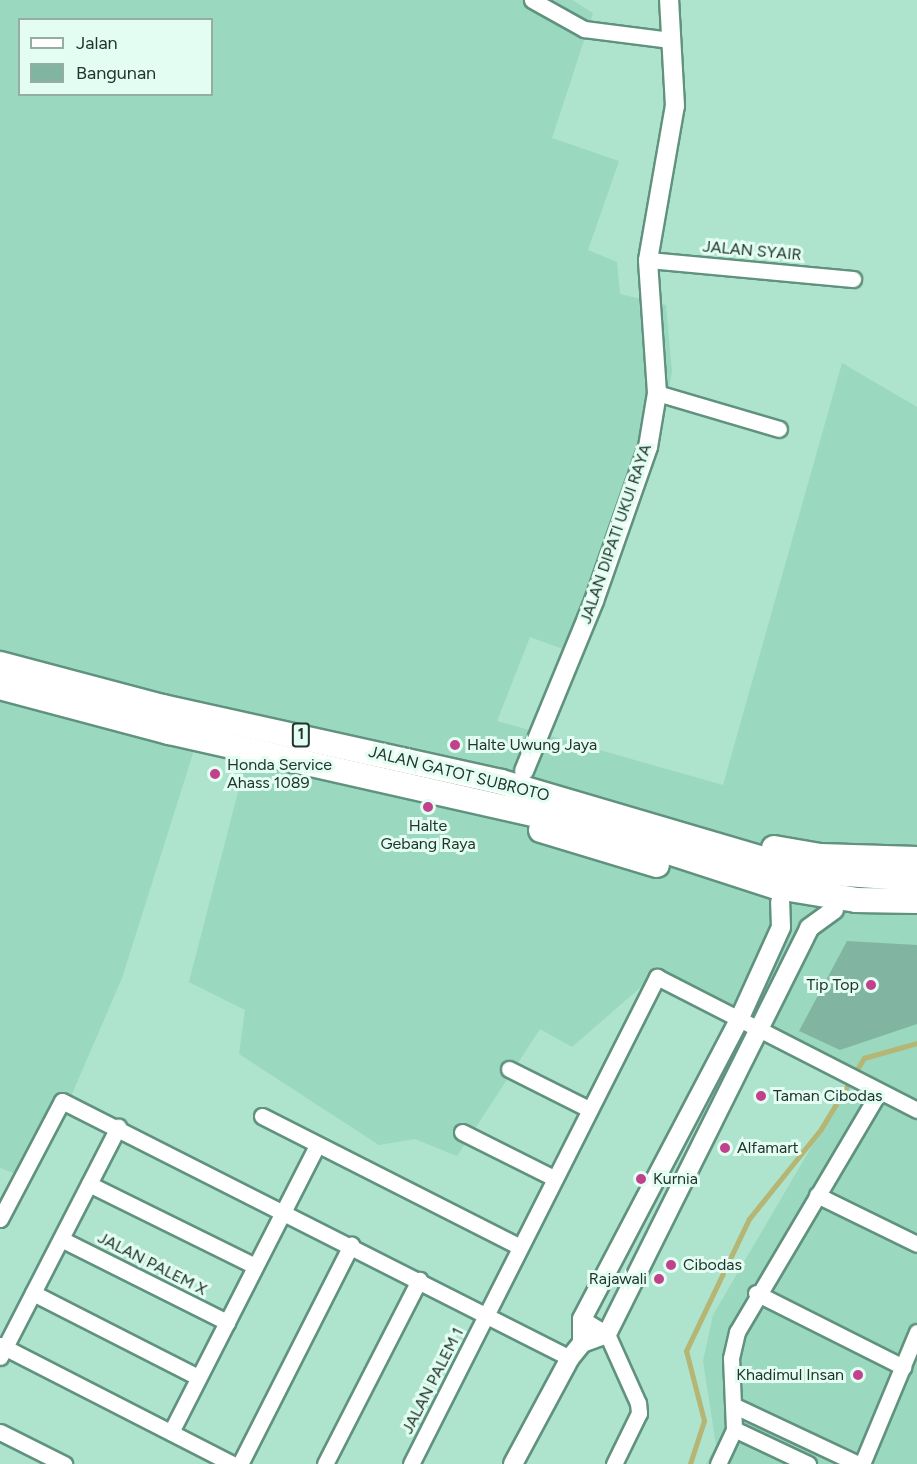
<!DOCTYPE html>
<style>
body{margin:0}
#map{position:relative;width:917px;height:1464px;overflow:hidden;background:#aee3cd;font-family:Figtree,sans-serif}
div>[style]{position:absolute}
.built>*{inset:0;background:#9ad8bf}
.stream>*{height:4.5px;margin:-2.25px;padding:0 2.25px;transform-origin:2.25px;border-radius:2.25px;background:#b5b574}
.building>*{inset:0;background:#81b5a1}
.roads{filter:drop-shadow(2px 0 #60927f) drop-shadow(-2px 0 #60927f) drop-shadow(0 2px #60927f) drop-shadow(0 -2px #60927f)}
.minor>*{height:15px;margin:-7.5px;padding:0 7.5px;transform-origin:7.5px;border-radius:7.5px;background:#fff}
.tertiary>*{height:18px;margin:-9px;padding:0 9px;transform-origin:9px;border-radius:9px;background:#fff}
.trunk>*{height:24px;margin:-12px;padding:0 12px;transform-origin:12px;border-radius:12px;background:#fff}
.dots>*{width:16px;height:16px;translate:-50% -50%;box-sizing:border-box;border:3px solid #e3fdf2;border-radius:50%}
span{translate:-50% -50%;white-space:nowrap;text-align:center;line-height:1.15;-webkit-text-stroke:6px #e3fdf2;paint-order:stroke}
.shield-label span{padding:2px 4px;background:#e3fdf2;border:2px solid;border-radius:4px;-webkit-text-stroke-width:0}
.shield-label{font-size:15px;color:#20352d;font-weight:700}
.street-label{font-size:16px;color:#20352d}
.poi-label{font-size:16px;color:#20352d}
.left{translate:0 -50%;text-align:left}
.right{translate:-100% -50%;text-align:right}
.legend{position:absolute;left:18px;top:18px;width:195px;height:78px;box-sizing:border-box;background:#e3fdf2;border:2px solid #95ada3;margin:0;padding:8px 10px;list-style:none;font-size:18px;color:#20352d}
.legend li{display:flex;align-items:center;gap:12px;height:30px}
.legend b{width:30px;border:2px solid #95ada3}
</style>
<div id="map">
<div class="built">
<i style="clip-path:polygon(evenodd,0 0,572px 0,593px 13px,552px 138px,619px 161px,588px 250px,617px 262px,620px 294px,666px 305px,672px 372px,659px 442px,579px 655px,530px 637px,497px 721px,723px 785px,842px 363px,917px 407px,917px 1464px,706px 1464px,716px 1445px,703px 1361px,713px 1315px,851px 1079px,657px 973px,572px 1047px,540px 1029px,457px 1156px,415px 1139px,379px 1145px,239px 1054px,245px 1010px,189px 982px,246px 761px,195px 747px,122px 978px,72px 1094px,22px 1176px,0 1168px,0 0,20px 20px,212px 20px,212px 94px,20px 94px,20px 20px)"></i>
</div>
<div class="stream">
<i style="left:690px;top:1464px;width:45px;rotate:-72deg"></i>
<i style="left:704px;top:1421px;width:72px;rotate:-104.4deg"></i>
<i style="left:686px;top:1351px;width:146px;rotate:-64.5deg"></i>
<i style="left:749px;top:1219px;width:115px;rotate:-51.3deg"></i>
<i style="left:821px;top:1129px;width:83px;rotate:-58.8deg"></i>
<i style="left:864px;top:1058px;width:55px;rotate:-15.8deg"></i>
</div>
<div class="building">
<i style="clip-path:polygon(847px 941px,917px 945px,917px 1024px,840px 1050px,799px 1031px)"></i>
</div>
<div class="roads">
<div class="minor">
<i style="left:532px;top:0;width:60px;rotate:29.1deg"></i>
<i style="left:584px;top:29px;width:87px;rotate:7.3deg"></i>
<i style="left:648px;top:260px;width:206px;rotate:5.3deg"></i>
<i style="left:657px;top:393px;width:127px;rotate:16.4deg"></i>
<i style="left:509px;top:1069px;width:89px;rotate:26.6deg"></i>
<i style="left:262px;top:1116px;width:289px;rotate:26.9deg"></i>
<i style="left:462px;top:1132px;width:103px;rotate:26.6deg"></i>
<i style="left:89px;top:1184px;width:185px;rotate:26.3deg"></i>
<i style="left:817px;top:1195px;width:111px;rotate:26.1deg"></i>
<i style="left:0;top:1219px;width:133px;rotate:-62.3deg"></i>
<i style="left:62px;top:1101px;width:569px;rotate:26.84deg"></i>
<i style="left:61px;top:1239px;width:186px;rotate:26.6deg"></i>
<i style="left:33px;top:1293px;width:185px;rotate:27deg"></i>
<i style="left:756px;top:1293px;width:165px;rotate:26.7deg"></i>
<i style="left:582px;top:1319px;width:29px;rotate:31deg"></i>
<i style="left:607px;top:1334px;width:76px;rotate:65.8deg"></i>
<i style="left:638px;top:1403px;width:10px;rotate:84deg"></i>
<i style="left:639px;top:1413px;width:57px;rotate:116.1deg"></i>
<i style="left:0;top:1345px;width:262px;rotate:27.1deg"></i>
<i style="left:0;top:1357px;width:259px;rotate:-62.8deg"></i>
<i style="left:737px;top:1407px;width:134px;rotate:25.2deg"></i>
<i style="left:734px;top:1429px;width:82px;rotate:25.3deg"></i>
<i style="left:0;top:1432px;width:72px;rotate:26.6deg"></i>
<i style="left:171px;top:1432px;width:322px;rotate:-63deg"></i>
<i style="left:240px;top:1464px;width:246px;rotate:-63.1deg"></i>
<i style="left:325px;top:1464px;width:207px;rotate:-62.9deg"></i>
<i style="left:411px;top:1464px;width:546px;rotate:-63.2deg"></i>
<i style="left:657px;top:977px;width:292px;rotate:27.1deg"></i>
<i style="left:718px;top:1464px;width:38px;rotate:-65deg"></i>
<i style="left:734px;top:1429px;width:71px;rotate:-92.4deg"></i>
<i style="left:731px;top:1358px;width:27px;rotate:-77deg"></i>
<i style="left:737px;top:1332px;width:279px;rotate:-59.4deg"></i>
<i style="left:862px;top:1464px;width:143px;rotate:-67.4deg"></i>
</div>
<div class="tertiary">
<i style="left:524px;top:771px;width:184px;rotate:-67.6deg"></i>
<i style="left:594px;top:601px;width:163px;rotate:-70.7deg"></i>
<i style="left:648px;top:447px;width:55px;rotate:-80.5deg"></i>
<i style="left:657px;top:393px;width:133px;rotate:-93.9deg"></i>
<i style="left:648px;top:260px;width:156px;rotate:-80.1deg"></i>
<i style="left:675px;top:106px;width:106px;rotate:-93.2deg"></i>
<i style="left:582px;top:1343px;width:24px;rotate:-90deg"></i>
<i style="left:582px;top:1319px;width:335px;rotate:-62.3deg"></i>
<i style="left:738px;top:1022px;width:104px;rotate:-65.6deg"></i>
<i style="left:781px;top:927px;width:25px;rotate:-92deg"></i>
<i style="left:513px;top:1464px;width:120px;rotate:-61.7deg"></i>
<i style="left:570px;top:1358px;width:19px;rotate:-51deg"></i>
<i style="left:582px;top:1343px;width:27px;rotate:-20deg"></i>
<i style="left:607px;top:1334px;width:453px;rotate:-63.5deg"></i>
<i style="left:809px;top:928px;width:31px;rotate:-36deg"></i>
</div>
<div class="trunk">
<i style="left:0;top:664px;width:169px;rotate:14.8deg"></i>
<i style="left:163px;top:707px;width:346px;rotate:12.5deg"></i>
<i style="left:501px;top:782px;width:316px;rotate:16.4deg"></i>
<i style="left:804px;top:871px;width:113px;rotate:4deg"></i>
<i style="left:0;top:687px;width:175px;rotate:14.9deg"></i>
<i style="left:169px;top:732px;width:437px;rotate:12.7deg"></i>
<i style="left:595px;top:828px;width:191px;rotate:18deg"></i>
<i style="left:777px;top:887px;width:80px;rotate:9.3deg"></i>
<i style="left:856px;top:900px;width:61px;rotate:0.9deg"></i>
<i style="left:541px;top:830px;width:121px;rotate:16.8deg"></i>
<i style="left:774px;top:848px;width:47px;rotate:9.9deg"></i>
<i style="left:820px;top:856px;width:97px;rotate:1.8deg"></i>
</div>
</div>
<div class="dots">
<i style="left:455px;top:745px;background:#c1418c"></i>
<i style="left:215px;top:774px;background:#c1418c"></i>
<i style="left:428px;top:807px;background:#c1418c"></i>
<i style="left:871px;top:985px;background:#c1418c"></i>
<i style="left:761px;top:1096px;background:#c1418c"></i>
<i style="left:725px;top:1148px;background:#c1418c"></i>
<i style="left:641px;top:1179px;background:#c1418c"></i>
<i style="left:671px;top:1265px;background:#c1418c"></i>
<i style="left:659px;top:1279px;background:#c1418c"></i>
<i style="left:858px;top:1375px;background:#c1418c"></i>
</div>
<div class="shield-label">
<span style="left:301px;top:735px">1</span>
</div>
<div class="street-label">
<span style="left:752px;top:251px;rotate:5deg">JALAN SYAIR</span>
<span style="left:616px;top:534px;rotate:-71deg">JALAN DIPATI UKUI RAYA</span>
<span style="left:459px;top:774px;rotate:14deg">JALAN GATOT SUBROTO</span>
<span style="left:152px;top:1264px;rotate:27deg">JALAN PALEM X</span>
<span style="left:433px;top:1381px;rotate:-63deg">JALAN PALEM 1</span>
</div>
<div class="poi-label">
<span class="left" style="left:467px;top:745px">Halte Uwung Jaya</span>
<span class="left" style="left:227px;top:774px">Honda Service<br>Ahass 1089</span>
<span style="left:428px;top:835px">Halte<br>Gebang Raya</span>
<span class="right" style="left:859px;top:985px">Tip Top</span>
<span class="left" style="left:773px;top:1096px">Taman Cibodas</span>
<span class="left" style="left:737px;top:1148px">Alfamart</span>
<span class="left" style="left:653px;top:1179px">Kurnia</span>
<span class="left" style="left:683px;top:1265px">Cibodas</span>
<span class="right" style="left:647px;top:1279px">Rajawali</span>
<span class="right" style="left:844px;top:1375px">Khadimul Insan</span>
</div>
<ul class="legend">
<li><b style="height:8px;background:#fff"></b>Jalan</li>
<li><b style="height:16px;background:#81b5a1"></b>Bangunan</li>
</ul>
</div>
